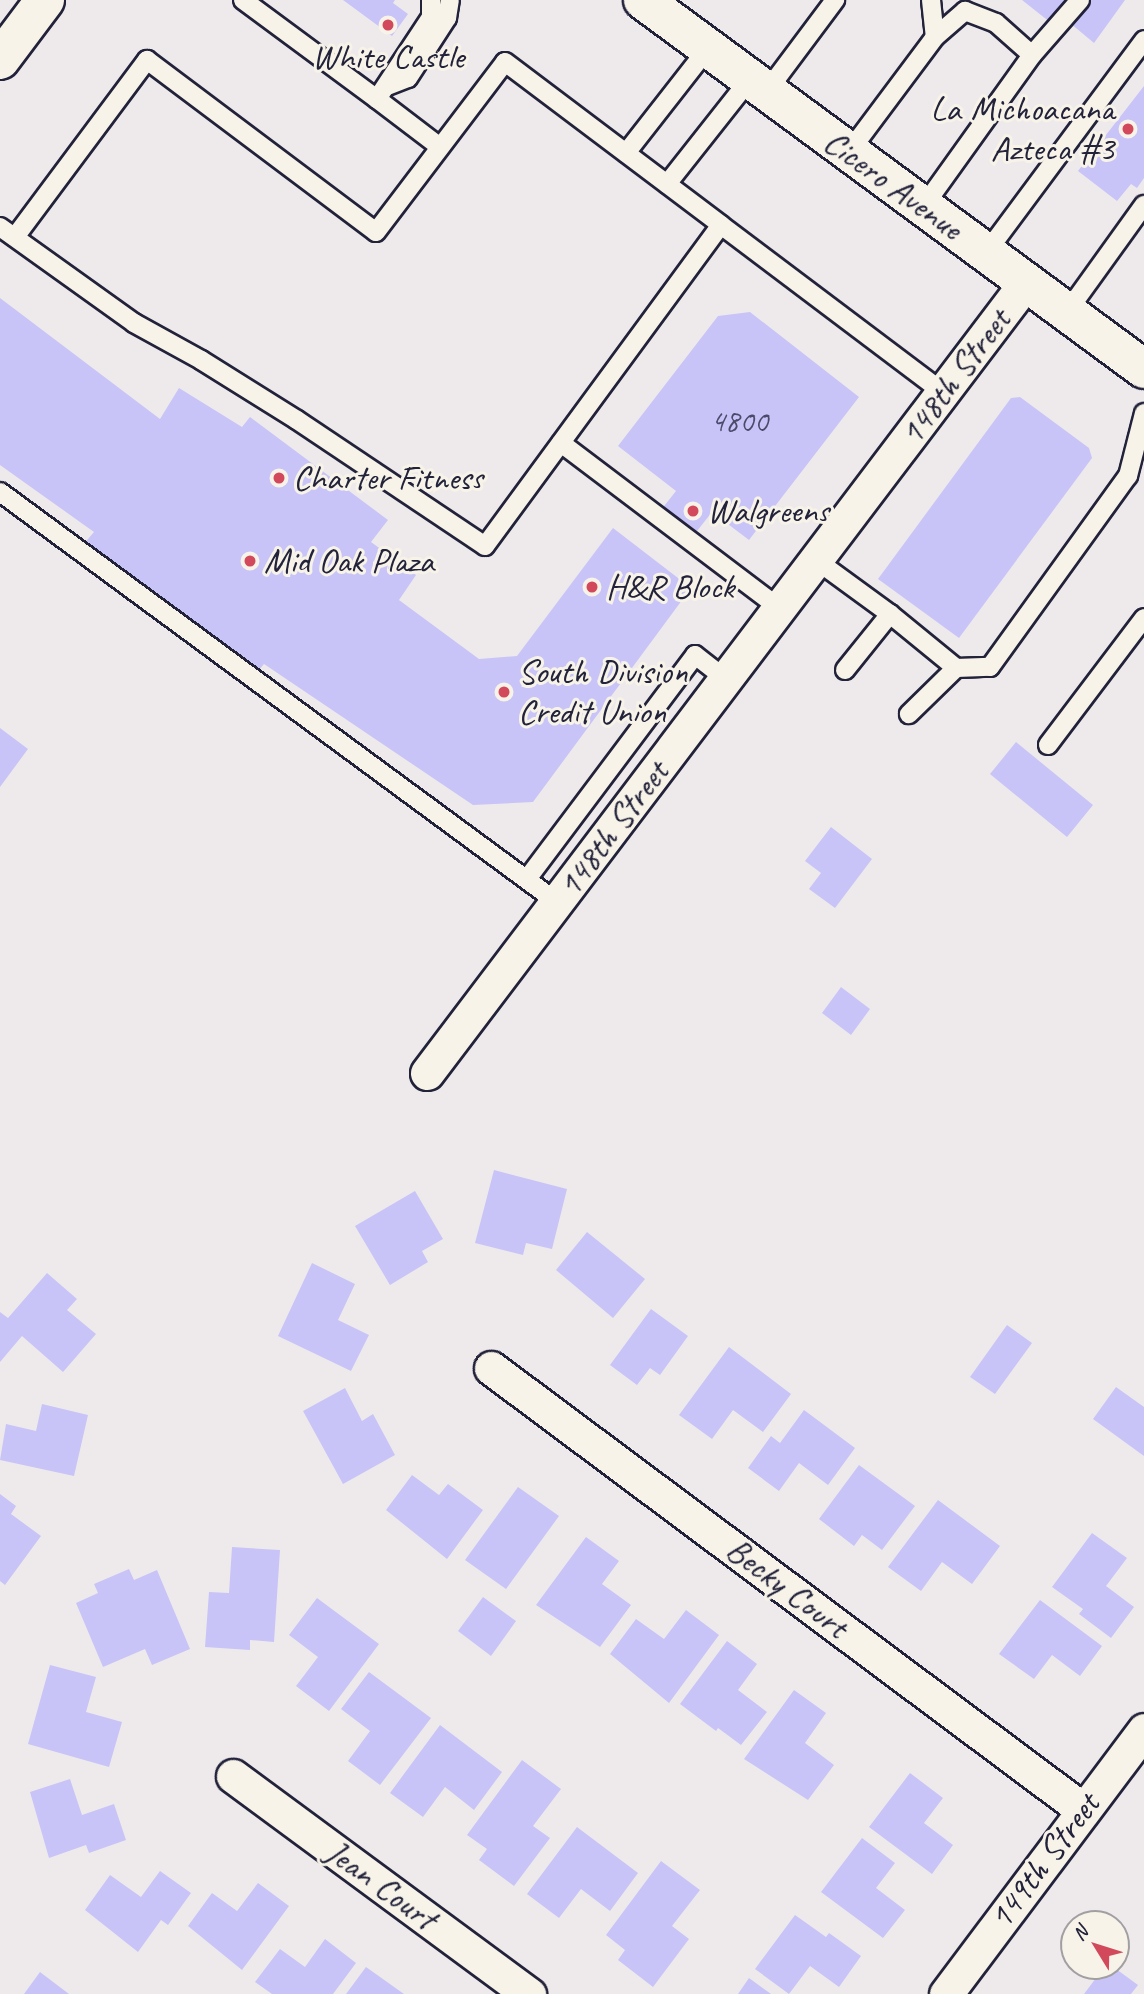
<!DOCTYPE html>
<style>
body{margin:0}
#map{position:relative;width:1144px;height:1994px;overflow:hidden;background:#eeeaeb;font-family:Caveat,sans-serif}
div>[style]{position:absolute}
.building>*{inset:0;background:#c8c4f7}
.roads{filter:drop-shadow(2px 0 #22223b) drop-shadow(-2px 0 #22223b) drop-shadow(0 2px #22223b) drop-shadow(0 -2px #22223b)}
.lane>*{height:18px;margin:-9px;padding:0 9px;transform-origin:9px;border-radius:9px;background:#f7f3e8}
.street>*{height:33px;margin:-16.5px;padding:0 16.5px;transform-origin:16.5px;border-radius:16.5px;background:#f7f3e8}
.secondary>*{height:38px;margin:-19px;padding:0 19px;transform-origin:19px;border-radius:19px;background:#f7f3e8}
.primary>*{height:38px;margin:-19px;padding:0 19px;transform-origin:19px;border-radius:19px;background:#f7f3e8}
.dots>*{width:19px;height:19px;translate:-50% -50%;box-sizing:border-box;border:4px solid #f7f3e8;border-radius:50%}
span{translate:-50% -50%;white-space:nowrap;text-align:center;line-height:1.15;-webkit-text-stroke:6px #f7f3e8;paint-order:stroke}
.number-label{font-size:32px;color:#4c4a6a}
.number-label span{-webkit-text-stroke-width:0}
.poi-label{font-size:35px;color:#22223b}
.right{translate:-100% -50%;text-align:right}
.left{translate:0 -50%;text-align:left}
.street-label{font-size:35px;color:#22223b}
.north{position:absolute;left:1060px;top:1910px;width:70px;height:70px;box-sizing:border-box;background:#f7f3e8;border:2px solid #a29fa3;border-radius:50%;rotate:308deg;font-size:19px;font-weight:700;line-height:28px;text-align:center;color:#22223b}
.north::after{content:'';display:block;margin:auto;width:24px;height:32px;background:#d1495b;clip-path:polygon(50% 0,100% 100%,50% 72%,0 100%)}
</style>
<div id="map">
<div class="building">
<i style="clip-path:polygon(343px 0,395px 0,393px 3px,408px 14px,392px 36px)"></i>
<i style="clip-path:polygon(1022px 0,1125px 0,1094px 43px,1058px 13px,1051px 23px)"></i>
<i style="clip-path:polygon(1144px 86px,1144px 178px,1137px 188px,1131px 184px,1117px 201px,1078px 171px)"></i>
<i style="clip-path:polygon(0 298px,160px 419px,179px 388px,242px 427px,250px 417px,388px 520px,371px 542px,416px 575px,399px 600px,479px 659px,517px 656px,613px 528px,691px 588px,533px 802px,473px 805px,264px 664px,259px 670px,82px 546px,94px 532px,0 465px)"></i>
<i style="clip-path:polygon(750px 312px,859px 397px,749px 540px,712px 512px,690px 540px,657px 515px,676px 491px,618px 446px,718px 316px)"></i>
<i style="clip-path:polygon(1020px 397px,1089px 448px,1092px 458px,959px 638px,878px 579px,1011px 398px)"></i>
<i style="clip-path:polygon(0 728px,28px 749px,0 787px)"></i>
<i style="clip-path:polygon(1016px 742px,1093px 805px,1067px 837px,990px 774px)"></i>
<i style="clip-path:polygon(831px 827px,872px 859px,835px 908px,809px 889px,821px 873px,805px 861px)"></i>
<i style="clip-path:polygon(841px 987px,870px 1009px,851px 1035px,822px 1013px)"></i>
<i style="clip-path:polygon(494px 1170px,567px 1189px,552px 1249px,526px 1243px,523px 1255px,475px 1243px)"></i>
<i style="clip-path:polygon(415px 1191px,443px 1239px,422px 1251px,428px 1262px,390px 1285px,355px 1226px)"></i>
<i style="clip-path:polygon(587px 1232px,645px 1279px,613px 1318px,556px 1270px)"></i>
<i style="clip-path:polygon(312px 1263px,355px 1284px,338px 1320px,369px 1335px,351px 1371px,278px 1336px)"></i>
<i style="clip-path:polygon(47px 1273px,77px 1299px,67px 1310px,96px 1334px,63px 1372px,22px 1336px,0 1362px,0 1312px,8px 1318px)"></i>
<i style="clip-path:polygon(651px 1309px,688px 1336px,660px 1375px,650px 1368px,637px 1385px,610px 1365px)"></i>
<i style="clip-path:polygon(1007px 1325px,1032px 1343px,995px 1394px,970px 1377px)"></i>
<i style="clip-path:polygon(729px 1347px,791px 1394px,763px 1432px,733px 1410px,712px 1439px,679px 1415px)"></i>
<i style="clip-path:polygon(1116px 1387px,1144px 1407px,1144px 1456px,1093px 1419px)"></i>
<i style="clip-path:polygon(345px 1388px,362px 1421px,373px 1414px,395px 1455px,343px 1484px,303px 1411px)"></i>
<i style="clip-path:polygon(42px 1404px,88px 1415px,74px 1476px,0 1460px,6px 1424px,36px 1431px)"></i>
<i style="clip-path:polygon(804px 1410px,855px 1448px,828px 1485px,799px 1463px,779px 1491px,748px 1468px,771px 1436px,780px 1443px)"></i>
<i style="clip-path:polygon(859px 1465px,915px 1506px,882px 1550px,862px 1535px,854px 1546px,819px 1519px)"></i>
<i style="clip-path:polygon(412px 1475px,439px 1495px,448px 1484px,483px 1510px,447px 1559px,386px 1510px)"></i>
<i style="clip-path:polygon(518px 1487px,559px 1516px,506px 1589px,465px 1560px)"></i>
<i style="clip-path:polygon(0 1494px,16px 1506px,11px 1514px,41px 1536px,5px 1585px,0 1581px)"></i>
<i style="clip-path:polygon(938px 1500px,1000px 1546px,972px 1584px,942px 1562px,921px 1591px,888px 1567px)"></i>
<i style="clip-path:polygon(1092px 1533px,1127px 1558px,1106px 1586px,1134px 1607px,1111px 1638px,1079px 1614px,1083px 1609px,1052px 1587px)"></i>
<i style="clip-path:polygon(586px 1537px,619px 1561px,602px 1584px,631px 1605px,600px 1647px,536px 1605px)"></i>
<i style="clip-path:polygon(232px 1547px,280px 1550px,274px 1642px,250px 1640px,250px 1650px,205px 1647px,209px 1592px,229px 1593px)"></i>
<i style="clip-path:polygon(129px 1569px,134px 1580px,157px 1570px,190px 1649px,152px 1665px,145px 1649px,103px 1667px,76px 1603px,98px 1593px,94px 1584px)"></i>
<i style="clip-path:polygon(483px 1597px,516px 1621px,491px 1656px,458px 1631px)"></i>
<i style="clip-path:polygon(317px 1598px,379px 1644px,329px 1711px,296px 1686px,318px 1657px,289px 1635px)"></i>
<i style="clip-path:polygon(1040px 1600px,1102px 1646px,1080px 1676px,1052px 1655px,1034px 1679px,999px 1654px)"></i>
<i style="clip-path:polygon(686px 1610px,719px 1635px,669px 1703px,610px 1654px,636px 1619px,664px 1639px)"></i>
<i style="clip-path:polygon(727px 1641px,757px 1664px,738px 1690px,767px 1712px,741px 1745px,718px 1728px,716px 1731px,680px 1704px)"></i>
<i style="clip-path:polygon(50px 1665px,96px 1677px,86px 1712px,122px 1722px,109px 1767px,28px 1744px)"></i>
<i style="clip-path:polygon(369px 1672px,431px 1718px,380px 1785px,348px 1761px,370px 1731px,341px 1709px)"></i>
<i style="clip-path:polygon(794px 1690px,826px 1713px,805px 1743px,834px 1765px,808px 1800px,744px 1759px)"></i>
<i style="clip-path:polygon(440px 1725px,502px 1772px,474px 1810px,445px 1787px,423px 1817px,390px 1793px)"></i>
<i style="clip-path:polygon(522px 1760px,561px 1789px,533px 1826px,550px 1838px,514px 1886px,479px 1860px,487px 1849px,467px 1835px)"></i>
<i style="clip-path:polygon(910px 1773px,943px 1798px,924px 1823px,953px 1845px,932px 1874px,869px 1827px)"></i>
<i style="clip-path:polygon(70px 1779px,82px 1815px,114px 1804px,126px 1840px,89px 1853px,86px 1845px,49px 1858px,30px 1792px)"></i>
<i style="clip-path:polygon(577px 1827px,638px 1873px,610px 1911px,581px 1889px,559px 1918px,527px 1894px)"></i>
<i style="clip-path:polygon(862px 1838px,895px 1863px,876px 1888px,905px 1910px,883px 1938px,821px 1892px)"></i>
<i style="clip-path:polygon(661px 1861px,700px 1890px,672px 1926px,689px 1939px,653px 1987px,618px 1960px,625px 1950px,606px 1935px)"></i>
<i style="clip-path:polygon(160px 1871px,191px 1893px,168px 1925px,161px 1920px,138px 1952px,85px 1910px,110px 1875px,141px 1897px)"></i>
<i style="clip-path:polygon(258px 1883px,289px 1906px,242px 1970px,188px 1926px,212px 1893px,237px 1911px)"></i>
<i style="clip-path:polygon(795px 1915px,826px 1937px,829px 1933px,861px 1956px,839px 1987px,810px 1966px,789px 1994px,755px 1969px)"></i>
<i style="clip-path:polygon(325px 1939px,356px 1963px,333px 1994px,272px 1994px,255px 1982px,280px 1949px,305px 1967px)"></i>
<i style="clip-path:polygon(1105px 1966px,1112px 1966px,1138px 1985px,1131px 1994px,1084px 1994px)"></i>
<i style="clip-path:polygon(366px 1967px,404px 1994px,346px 1994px)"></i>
<i style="clip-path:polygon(40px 1972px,69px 1994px,24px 1994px)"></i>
<i style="clip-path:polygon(749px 1978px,771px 1994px,738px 1994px)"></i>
</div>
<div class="roads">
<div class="lane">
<i style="left:243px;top:0;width:167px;rotate:36.5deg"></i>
<i style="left:377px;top:99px;width:98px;rotate:-56.6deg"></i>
<i style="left:431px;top:17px;width:17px;rotate:-90deg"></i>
<i style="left:931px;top:0;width:37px;rotate:84deg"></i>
<i style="left:1032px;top:55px;width:73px;rotate:-48.9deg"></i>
<i style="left:387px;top:86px;width:22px;rotate:-21deg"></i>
<i style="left:408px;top:78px;width:72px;rotate:-57deg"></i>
<i style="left:447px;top:18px;width:18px;rotate:-81deg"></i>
<i style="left:767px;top:91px;width:114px;rotate:-53.2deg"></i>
<i style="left:377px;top:99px;width:79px;rotate:37.3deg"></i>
<i style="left:849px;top:152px;width:144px;rotate:-53.2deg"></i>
<i style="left:935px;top:37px;width:40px;rotate:-41deg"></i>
<i style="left:965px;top:11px;width:33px;rotate:21deg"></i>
<i style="left:996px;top:23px;width:48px;rotate:41.6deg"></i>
<i style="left:1032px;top:55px;width:187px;rotate:125.6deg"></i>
<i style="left:626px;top:153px;width:133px;rotate:-52deg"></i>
<i style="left:667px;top:184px;width:134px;rotate:-51.7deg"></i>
<i style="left:0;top:227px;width:165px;rotate:35.6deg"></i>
<i style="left:134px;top:323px;width:77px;rotate:28.9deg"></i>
<i style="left:201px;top:360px;width:113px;rotate:32deg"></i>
<i style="left:297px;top:420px;width:226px;rotate:33.8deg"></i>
<i style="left:485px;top:546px;width:398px;rotate:-53.7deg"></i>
<i style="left:721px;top:225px;width:278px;rotate:37deg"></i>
<i style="left:15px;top:237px;width:221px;rotate:-53.3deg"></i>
<i style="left:147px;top:60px;width:286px;rotate:36.9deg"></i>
<i style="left:376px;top:232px;width:213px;rotate:-52.8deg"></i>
<i style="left:505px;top:62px;width:271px;rotate:37deg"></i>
<i style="left:986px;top:253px;width:265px;rotate:-53.4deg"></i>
<i style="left:1067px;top:312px;width:132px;rotate:-54.3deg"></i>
<i style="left:561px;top:443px;width:273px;rotate:37.1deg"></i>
<i style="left:0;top:492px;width:692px;rotate:36.36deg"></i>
<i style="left:816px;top:560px;width:92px;rotate:36.1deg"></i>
<i style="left:890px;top:614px;width:85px;rotate:39.3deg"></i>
<i style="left:956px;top:668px;width:66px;rotate:135.6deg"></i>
<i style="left:956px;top:668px;width:34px;rotate:-2deg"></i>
<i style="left:990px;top:667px;width:236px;rotate:-54.2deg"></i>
<i style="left:1128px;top:476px;width:65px;rotate:-75.7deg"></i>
<i style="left:845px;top:670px;width:72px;rotate:-51.2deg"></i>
<i style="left:1048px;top:745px;width:159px;rotate:-52.9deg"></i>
<i style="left:527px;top:879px;width:280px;rotate:-53.1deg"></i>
<i style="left:695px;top:655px;width:39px;rotate:38deg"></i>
</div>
<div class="street">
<i style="left:427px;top:1073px;width:992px;rotate:-52.86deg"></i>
<i style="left:491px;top:1368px;width:737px;rotate:36.73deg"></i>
<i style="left:233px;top:1776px;width:368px;rotate:36.4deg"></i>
<i style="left:946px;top:1994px;width:330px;rotate:-53.1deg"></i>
</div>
<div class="secondary">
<i style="left:0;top:60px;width:75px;rotate:-53.1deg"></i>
</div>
<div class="primary">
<i style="left:643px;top:0;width:622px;rotate:36.37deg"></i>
</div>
</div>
<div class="dots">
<i style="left:388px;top:25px;background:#d1495b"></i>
<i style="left:1128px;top:129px;background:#d1495b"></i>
<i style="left:279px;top:478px;background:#d1495b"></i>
<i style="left:693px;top:511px;background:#d1495b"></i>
<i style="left:250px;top:561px;background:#d1495b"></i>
<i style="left:592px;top:587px;background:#d1495b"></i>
<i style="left:504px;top:692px;background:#d1495b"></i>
</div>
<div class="number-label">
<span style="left:739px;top:421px">4800</span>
</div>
<div class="poi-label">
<span style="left:388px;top:57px">White Castle</span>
<span class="right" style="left:1114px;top:129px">La Michoacana<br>Azteca #3</span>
<span class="left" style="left:293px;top:478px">Charter Fitness</span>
<span class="left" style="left:707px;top:511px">Walgreens</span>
<span class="left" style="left:264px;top:561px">Mid Oak Plaza</span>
<span class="left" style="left:606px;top:587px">H&amp;R Block</span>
<span class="left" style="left:518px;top:692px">South Division<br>Credit Union</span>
</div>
<div class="street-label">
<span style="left:893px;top:185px;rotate:36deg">Cicero Avenue</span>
<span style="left:955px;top:377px;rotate:-53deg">148th Street</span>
<span style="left:613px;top:829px;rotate:-53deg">148th Street</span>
<span style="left:787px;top:1588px;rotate:37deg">Becky Court</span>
<span style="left:1044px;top:1861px;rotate:-53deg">149th Street</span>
<span style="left:381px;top:1885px;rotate:36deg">Jean Court</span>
</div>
<div class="north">N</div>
</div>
